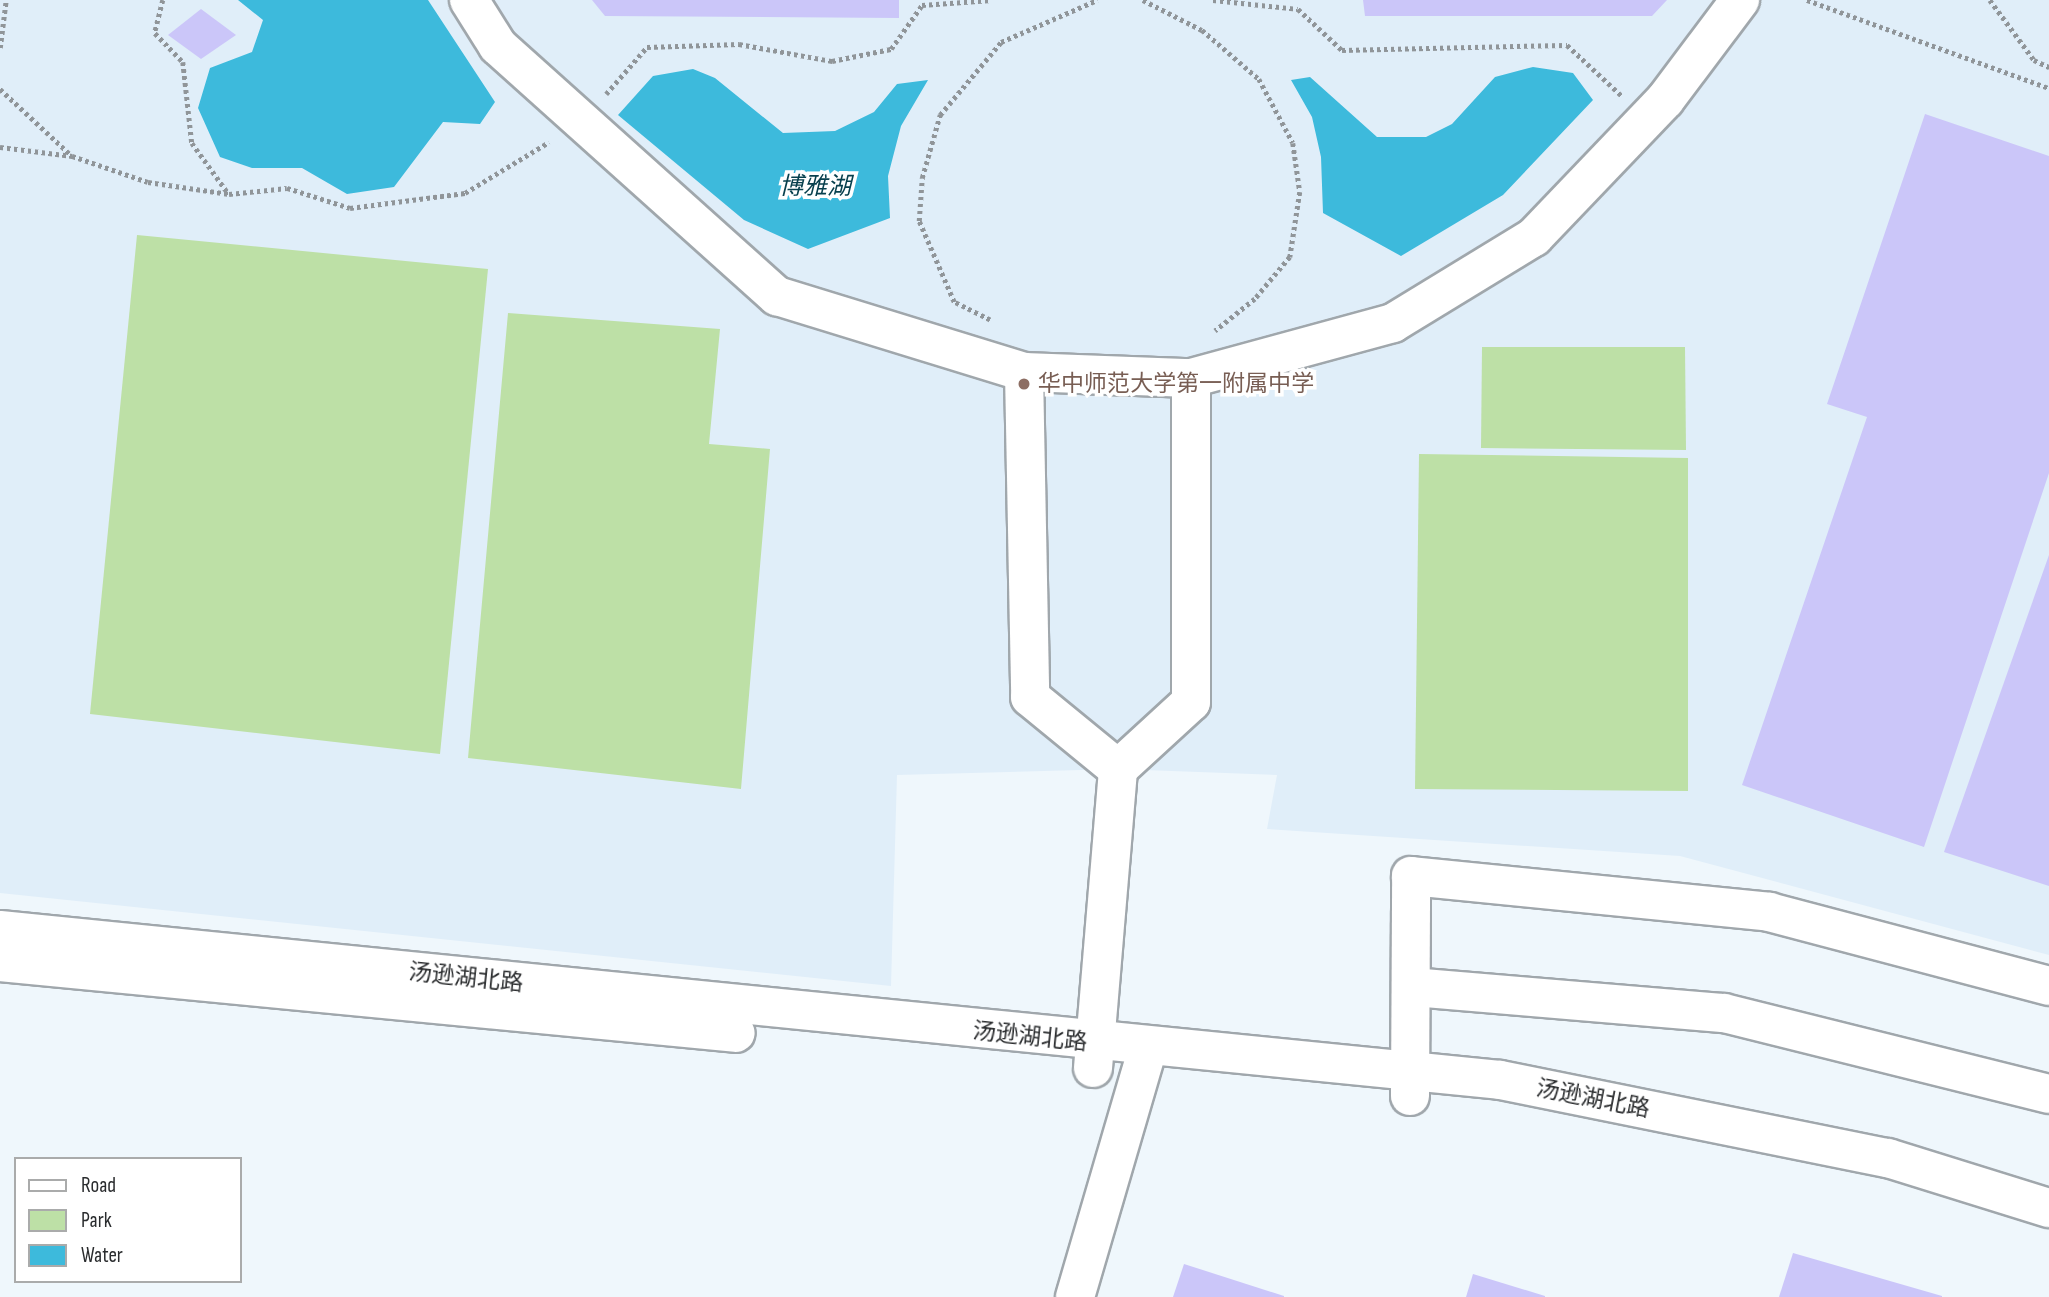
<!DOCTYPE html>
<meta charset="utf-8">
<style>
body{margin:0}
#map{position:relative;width:2049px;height:1297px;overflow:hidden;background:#eff7fc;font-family:"Sofia Sans Condensed","Noto Sans SC",sans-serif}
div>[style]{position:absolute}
.built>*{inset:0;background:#e0eef9}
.green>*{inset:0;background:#bde0a6}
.water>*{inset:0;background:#3dbadc}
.building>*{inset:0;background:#cbc6f9}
.path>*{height:4.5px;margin-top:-2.25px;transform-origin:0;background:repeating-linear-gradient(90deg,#909599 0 3.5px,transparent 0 7px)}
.roads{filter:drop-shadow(2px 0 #a0a7ac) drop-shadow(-2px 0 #a0a7ac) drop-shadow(0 2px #a0a7ac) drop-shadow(0 -2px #a0a7ac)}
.minor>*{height:38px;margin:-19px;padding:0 19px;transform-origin:19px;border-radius:19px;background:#fff}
.major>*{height:38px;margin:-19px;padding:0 19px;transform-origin:19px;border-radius:19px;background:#fff}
.dots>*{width:19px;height:19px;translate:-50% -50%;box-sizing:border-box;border:4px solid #fff;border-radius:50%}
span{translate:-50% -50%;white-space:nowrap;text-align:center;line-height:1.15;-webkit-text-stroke:7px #fff;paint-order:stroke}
.education-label{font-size:23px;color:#785e54}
.left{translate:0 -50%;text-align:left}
.street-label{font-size:23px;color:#2a2c2e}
.water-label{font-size:24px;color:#08404e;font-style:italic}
.legend{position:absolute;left:14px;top:1157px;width:228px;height:126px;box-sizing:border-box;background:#fff;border:2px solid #aaabab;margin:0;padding:9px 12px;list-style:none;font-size:21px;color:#2a2c2e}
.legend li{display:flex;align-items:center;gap:14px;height:35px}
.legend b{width:35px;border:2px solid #aaabab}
</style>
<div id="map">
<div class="built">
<i style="clip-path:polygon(0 0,2049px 0,2049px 955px,1680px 856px,1267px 829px,1277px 775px,1118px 769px,897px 775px,891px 986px,0 893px)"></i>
</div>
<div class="green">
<i style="clip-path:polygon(137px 235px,488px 269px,440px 754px,90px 714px)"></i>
<i style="clip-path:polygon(508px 313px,720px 329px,709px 444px,770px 449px,741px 789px,468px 758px)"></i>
<i style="clip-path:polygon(1482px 347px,1685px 347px,1686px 450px,1481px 448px)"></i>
<i style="clip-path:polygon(1419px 454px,1688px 458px,1688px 791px,1415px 789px)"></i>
</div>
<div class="water">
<i style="clip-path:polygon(238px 0,428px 0,495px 102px,480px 124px,443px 122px,394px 187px,347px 194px,302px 168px,252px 168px,220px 157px,198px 108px,210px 68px,252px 52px,263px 20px)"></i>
<i style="clip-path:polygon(1533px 67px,1573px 73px,1593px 100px,1503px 195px,1401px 256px,1323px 213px,1321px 157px,1312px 117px,1291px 80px,1310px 77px,1377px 137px,1426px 137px,1452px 124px,1495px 77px)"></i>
<i style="clip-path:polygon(693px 69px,715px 78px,783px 133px,835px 131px,874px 112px,897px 84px,928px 80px,901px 126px,888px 176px,890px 218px,808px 249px,744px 220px,618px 115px,653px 76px)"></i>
</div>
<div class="building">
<i style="clip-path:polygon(592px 0,899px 0,899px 18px,605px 16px)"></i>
<i style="clip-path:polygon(1363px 0,1667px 0,1652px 16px,1365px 16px)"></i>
<i style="clip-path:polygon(201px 9px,236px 35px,201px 59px,168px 35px)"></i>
<i style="clip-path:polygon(1925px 114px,2049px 156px,2049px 473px,1924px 847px,1742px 785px,1867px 417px,1827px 404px)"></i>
<i style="clip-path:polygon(2049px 555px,2049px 886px,1944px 852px)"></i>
<i style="clip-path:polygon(1793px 1253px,1942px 1296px,1942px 1297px,1779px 1297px)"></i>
<i style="clip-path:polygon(1184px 1264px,1284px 1296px,1284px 1297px,1173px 1297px)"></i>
<i style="clip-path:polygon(1473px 1274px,1545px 1296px,1545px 1297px,1466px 1297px)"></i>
</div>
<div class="path">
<i style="left:163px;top:0;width:34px;rotate:104deg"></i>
<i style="left:155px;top:33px;width:40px;rotate:46deg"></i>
<i style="left:183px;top:62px;width:81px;rotate:83.7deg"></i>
<i style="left:192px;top:143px;width:62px;rotate:54.2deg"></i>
<i style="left:1143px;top:0;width:66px;rotate:27deg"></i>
<i style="left:1202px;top:30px;width:75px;rotate:40.7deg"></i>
<i style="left:1259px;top:79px;width:72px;rotate:62deg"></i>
<i style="left:1293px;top:143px;width:49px;rotate:81.9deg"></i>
<i style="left:1300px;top:192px;width:66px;rotate:98.7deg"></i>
<i style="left:1290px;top:257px;width:55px;rotate:129.8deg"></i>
<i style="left:1255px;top:299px;width:51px;rotate:141.3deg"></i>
<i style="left:1213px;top:0;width:85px;rotate:6deg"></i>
<i style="left:1298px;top:9px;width:60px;rotate:43deg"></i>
<i style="left:1342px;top:50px;width:225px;rotate:-1.3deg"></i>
<i style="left:1567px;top:45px;width:74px;rotate:42.8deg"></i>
<i style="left:1807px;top:0;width:258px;rotate:20deg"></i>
<i style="left:1990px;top:0;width:74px;rotate:53.7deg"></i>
<i style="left:2034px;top:60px;width:17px;rotate:25deg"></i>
<i style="left:0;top:48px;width:48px;rotate:-82.9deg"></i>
<i style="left:0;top:89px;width:97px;rotate:42.9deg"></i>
<i style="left:606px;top:94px;width:62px;rotate:-48.9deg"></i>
<i style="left:647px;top:47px;width:92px;rotate:-1.9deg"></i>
<i style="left:739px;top:44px;width:95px;rotate:10.4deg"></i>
<i style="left:832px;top:61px;width:60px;rotate:-11.5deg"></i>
<i style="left:891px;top:49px;width:54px;rotate:-54.8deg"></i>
<i style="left:922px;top:5px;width:70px;rotate:-4.1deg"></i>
<i style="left:0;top:147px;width:73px;rotate:7.1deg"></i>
<i style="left:72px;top:156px;width:80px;rotate:18.9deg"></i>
<i style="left:148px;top:182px;width:82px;rotate:8.4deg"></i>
<i style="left:229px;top:194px;width:58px;rotate:-5.9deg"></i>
<i style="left:287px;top:188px;width:66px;rotate:17.6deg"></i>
<i style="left:350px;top:208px;width:116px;rotate:-7.4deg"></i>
<i style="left:465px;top:193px;width:98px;rotate:-31.3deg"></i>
<i style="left:990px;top:320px;width:40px;rotate:-153.4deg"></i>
<i style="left:954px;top:302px;width:88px;rotate:-113.4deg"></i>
<i style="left:919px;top:221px;width:43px;rotate:-86deg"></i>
<i style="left:922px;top:178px;width:66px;rotate:-74.1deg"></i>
<i style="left:940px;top:115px;width:95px;rotate:-50.1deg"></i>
<i style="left:1001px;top:42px;width:105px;rotate:-23.6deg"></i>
</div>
<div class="roads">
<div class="minor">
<i style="left:469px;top:0;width:54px;rotate:57.8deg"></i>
<i style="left:498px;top:46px;width:375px;rotate:41.9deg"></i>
<i style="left:777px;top:296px;width:258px;rotate:17.1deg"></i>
<i style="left:1024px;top:372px;width:167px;rotate:2.1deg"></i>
<i style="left:1191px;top:378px;width:209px;rotate:-15.2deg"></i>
<i style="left:1393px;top:323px;width:165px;rotate:-31.4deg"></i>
<i style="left:1534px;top:237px;width:190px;rotate:-46.3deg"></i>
<i style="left:1665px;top:100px;width:125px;rotate:-53.1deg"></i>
<i style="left:1024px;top:372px;width:325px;rotate:88.9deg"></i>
<i style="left:1030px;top:697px;width:114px;rotate:39.3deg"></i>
<i style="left:1118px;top:769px;width:99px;rotate:-42.5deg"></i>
<i style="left:1191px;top:702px;width:324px;rotate:-90deg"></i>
<i style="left:1412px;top:987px;width:313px;rotate:4.8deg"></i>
<i style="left:1724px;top:1013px;width:335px;rotate:14deg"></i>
<i style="left:1093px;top:1068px;width:300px;rotate:-85.2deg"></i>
<i style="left:1410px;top:1096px;width:220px;rotate:-89.7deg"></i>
<i style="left:1411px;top:876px;width:360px;rotate:5.7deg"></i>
<i style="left:1769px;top:912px;width:290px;rotate:14.8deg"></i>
<i style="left:1075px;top:1297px;width:260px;rotate:-73.7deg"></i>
</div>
<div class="major">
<i style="left:0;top:930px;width:1507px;rotate:5.71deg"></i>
<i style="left:1500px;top:1080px;width:396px;rotate:11.4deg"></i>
<i style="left:1888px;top:1158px;width:169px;rotate:17.3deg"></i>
<i style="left:0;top:962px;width:739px;rotate:5.51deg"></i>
</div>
</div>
<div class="dots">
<i style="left:1024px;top:384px;background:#8d6e63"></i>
</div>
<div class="education-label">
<span class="left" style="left:1038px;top:384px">华中师范大学第一附属中学</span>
</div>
<div class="street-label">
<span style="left:466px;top:978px;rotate:6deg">汤逊湖北路</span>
<span style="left:1030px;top:1037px;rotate:6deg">汤逊湖北路</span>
<span style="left:1593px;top:1099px;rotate:11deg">汤逊湖北路</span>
</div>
<div class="water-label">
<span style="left:815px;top:187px">博雅湖</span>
</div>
<ul class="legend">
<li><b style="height:9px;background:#fff"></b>Road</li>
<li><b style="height:19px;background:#bde0a6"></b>Park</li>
<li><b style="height:19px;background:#3dbadc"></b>Water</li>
</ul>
</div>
